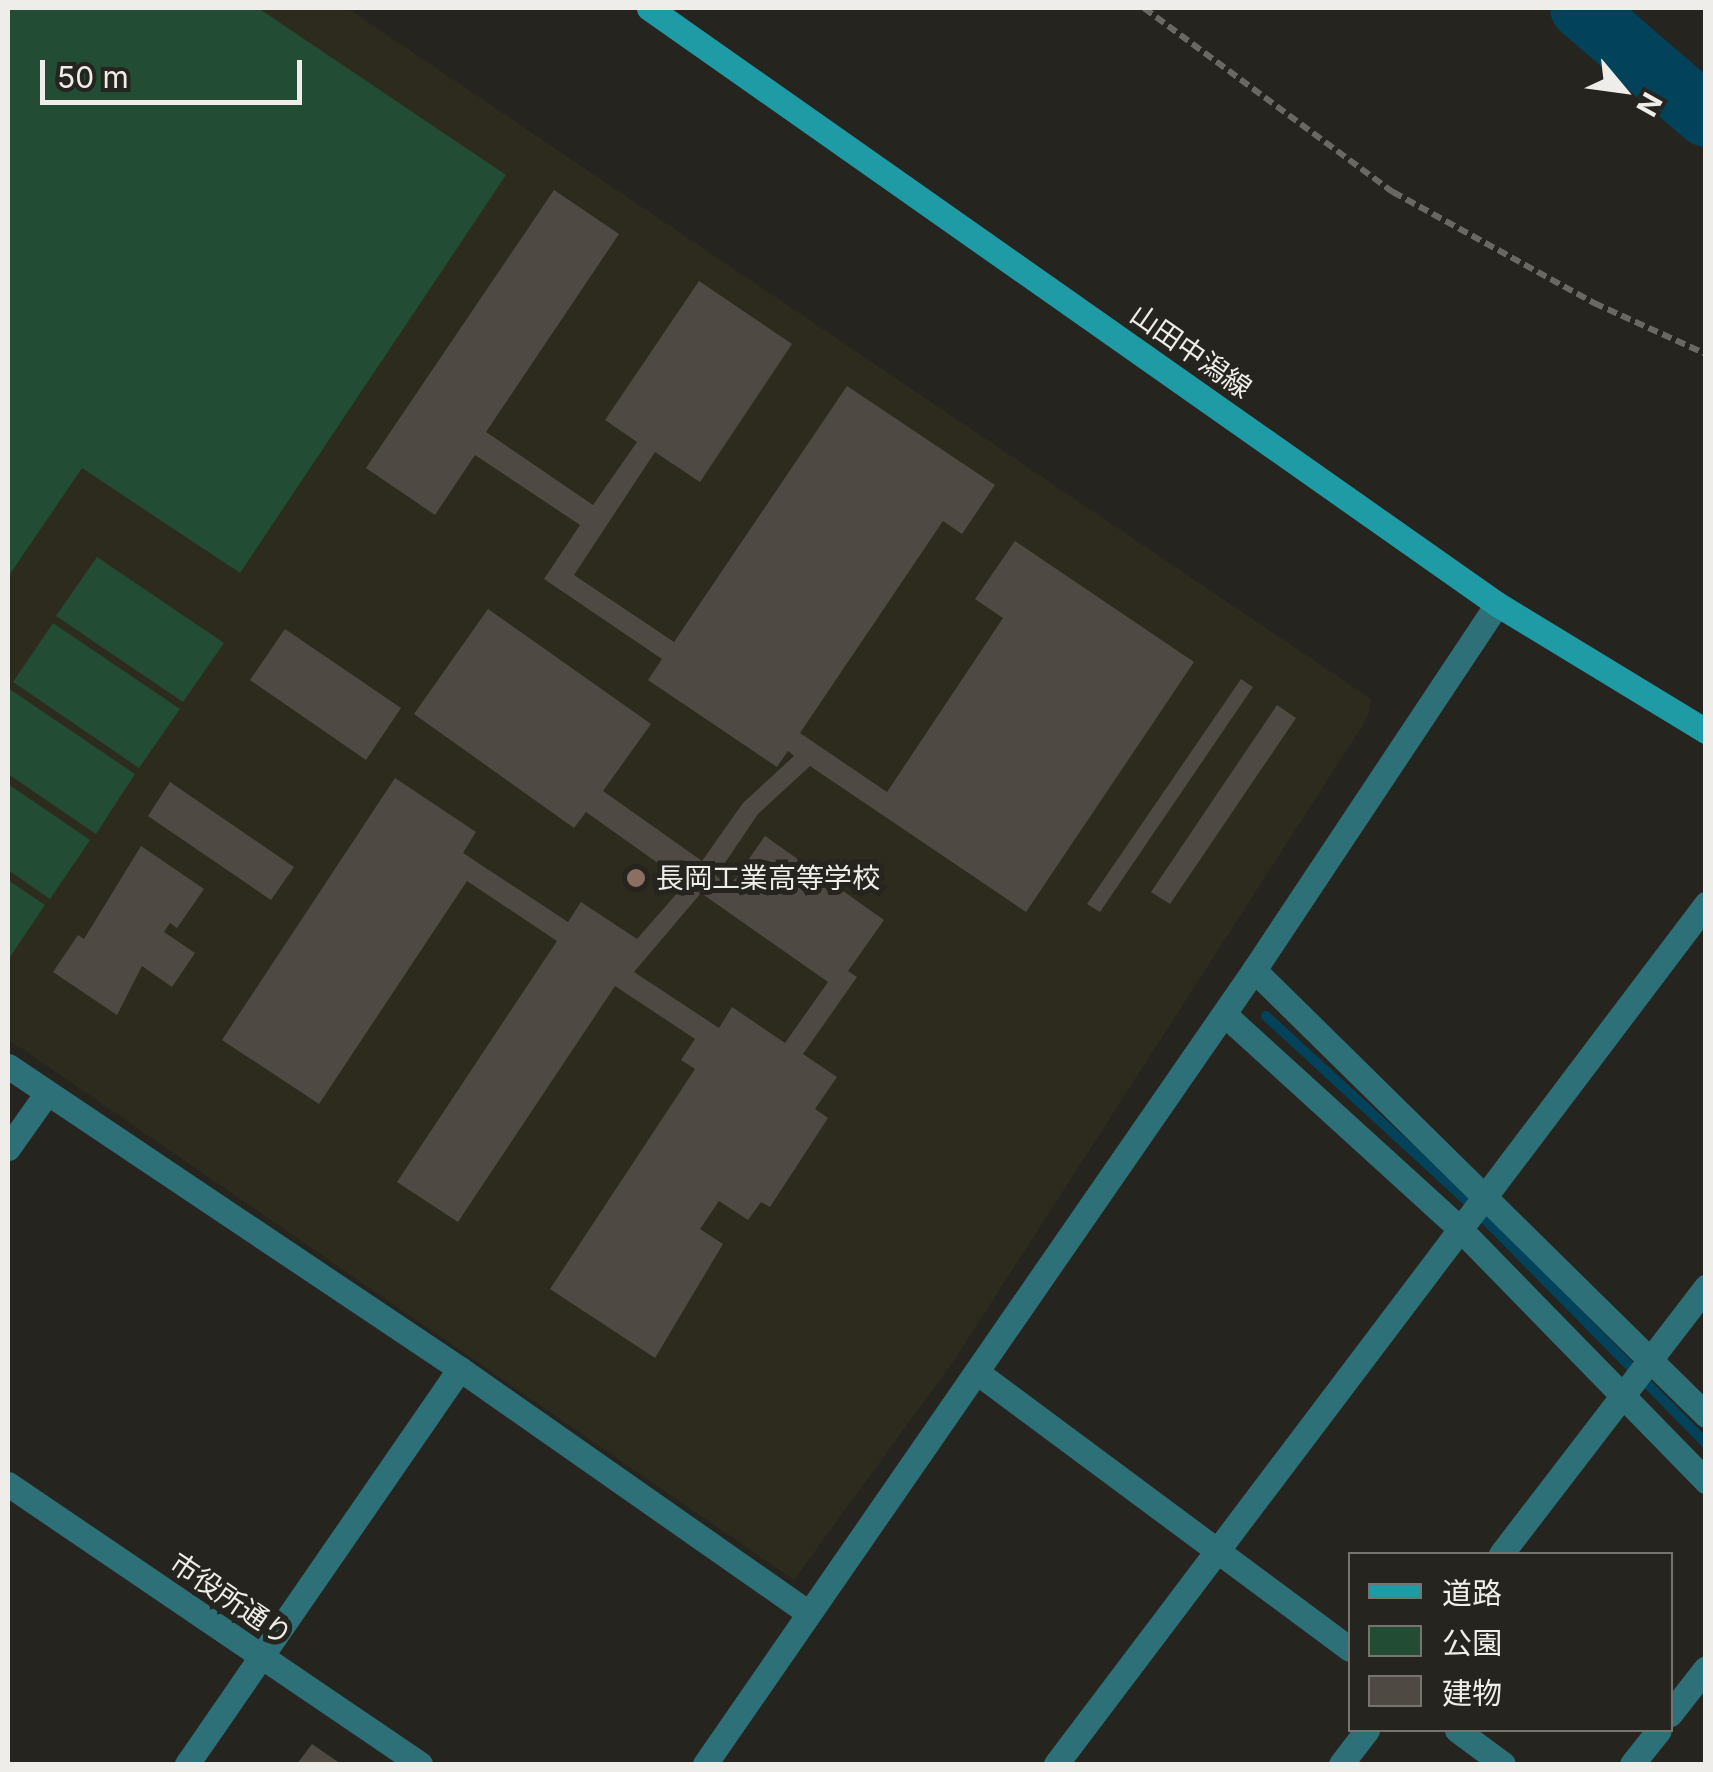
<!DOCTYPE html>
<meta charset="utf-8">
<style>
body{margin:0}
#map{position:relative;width:1713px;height:1772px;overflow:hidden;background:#26241e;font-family:Inter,"Noto Sans JP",sans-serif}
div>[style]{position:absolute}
.built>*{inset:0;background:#2d2b1e}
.green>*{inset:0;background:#224c34}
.stream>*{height:10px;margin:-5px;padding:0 5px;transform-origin:5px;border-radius:5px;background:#02425b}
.river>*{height:62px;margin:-31px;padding:0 31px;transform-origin:31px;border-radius:31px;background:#02425b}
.building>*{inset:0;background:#4f4943}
.path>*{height:6px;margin-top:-3px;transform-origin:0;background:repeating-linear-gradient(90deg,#696863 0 10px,transparent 0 15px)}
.minor>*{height:25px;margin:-12.5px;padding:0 12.5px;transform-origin:12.5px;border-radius:12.5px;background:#2e7077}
.tertiary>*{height:25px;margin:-12.5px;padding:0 12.5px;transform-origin:12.5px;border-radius:12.5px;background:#2e7077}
.secondary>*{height:25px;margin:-12.5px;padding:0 12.5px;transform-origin:12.5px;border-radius:12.5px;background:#1f9ba6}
.dots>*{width:28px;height:28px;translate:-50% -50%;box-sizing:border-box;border:5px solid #26241e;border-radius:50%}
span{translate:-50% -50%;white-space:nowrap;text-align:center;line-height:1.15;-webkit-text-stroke:10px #26241e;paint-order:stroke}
.street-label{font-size:28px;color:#eeede9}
.poi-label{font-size:28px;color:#eeede9}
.left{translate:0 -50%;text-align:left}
.frame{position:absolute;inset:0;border:10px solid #eeede9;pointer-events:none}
.legend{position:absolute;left:1348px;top:1552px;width:325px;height:180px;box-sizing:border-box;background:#26241e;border:2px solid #76746f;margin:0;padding:12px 18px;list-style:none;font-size:30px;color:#eeede9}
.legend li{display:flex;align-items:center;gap:20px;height:50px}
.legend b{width:50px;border:2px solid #76746f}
.north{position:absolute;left:1573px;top:40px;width:100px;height:100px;-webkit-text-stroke:8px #26241e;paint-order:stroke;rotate:119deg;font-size:28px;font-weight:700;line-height:40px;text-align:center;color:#eeede9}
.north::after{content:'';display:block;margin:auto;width:35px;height:45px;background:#eeede9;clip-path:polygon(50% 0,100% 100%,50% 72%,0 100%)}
.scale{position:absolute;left:40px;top:60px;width:262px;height:45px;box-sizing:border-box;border:5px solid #eeede9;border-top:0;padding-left:12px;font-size:30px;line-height:35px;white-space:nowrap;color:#eeede9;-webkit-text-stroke:8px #26241e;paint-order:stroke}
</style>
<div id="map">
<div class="built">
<i style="clip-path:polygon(8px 8px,347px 8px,1371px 699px,1368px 717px,955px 1359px,794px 1580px,8px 1039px)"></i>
</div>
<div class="green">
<i style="clip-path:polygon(8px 8px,258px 8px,506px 175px,240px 573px,82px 468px,8px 577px)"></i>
<i style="clip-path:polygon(97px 557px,224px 643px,183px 702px,56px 616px)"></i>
<i style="clip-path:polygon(53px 623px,180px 709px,139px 768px,13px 682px)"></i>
<i style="clip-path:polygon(8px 688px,135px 774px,96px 834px,8px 774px)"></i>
<i style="clip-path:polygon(8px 784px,90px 840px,50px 899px,8px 870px)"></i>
<i style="clip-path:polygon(8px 880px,45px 905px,8px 960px)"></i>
</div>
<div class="stream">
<i style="left:1266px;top:1016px;width:268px;rotate:42.6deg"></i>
<i style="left:1463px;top:1197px;width:346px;rotate:45.4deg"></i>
</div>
<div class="river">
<i style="left:1581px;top:8px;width:165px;rotate:40.8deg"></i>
</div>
<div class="building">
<i style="clip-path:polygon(evenodd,554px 190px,619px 234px,486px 432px,593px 505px,637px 442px,605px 420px,699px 281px,792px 344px,700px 482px,655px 452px,574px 575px,674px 642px,847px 386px,995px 485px,962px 534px,943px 521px,800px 733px,887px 792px,1003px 618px,975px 599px,1015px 541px,1194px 662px,1026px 912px,810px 766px,758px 814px,716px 876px,730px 886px,765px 836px,884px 920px,848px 971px,857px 977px,803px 1054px,837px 1077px,815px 1109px,828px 1118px,770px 1207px,761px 1202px,748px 1220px,719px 1201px,700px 1229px,723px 1244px,655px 1358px,550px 1289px,695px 1069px,681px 1060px,695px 1039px,615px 986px,458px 1222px,397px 1182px,557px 941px,467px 881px,319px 1104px,222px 1040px,395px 778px,476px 832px,463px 853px,568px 922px,581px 902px,637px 939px,686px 883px,586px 812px,574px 828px,414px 714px,488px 609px,651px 724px,603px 791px,702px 861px,743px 803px,794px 756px,788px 751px,777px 767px,648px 680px,662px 659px,544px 579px,580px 525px,475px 455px,435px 515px,366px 468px,554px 190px,701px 893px,828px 982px,785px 1043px,732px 1007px,719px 1028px,634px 972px,701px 893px)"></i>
<i style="clip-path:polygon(285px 629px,401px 708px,366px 760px,250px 680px)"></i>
<i style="clip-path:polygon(1241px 679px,1253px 687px,1100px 912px,1087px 904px)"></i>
<i style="clip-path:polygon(1277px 705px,1296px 718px,1170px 904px,1151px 892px)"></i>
<i style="clip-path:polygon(170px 782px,294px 867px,271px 900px,148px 816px)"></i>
<i style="clip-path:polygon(141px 846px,204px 889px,177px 928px,170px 923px,164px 932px,195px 953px,172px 987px,142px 966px,117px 1015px,53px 972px,78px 935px,84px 939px)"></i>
<i style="clip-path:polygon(312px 1744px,341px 1764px,297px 1764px)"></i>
</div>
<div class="path">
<i style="left:1144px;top:8px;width:310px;rotate:36.5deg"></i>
<i style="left:1393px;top:192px;width:230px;rotate:28.9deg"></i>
<i style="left:1594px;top:303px;width:123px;rotate:24.5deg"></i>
</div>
<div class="minor">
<i style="left:1254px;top:970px;width:634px;rotate:44.55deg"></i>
<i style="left:1224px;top:1014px;width:318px;rotate:42.3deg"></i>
<i style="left:1459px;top:1228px;width:354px;rotate:45.7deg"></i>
<i style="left:8px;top:1066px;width:544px;rotate:33.84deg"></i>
<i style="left:460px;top:1369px;width:425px;rotate:35deg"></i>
<i style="left:8px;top:1148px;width:67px;rotate:-54.7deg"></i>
<i style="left:978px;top:1373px;width:463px;rotate:36.6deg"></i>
<i style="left:1501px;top:1554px;width:337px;rotate:-52.5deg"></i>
<i style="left:1670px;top:1714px;width:58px;rotate:-52deg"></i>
<i style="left:1457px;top:1730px;width:57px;rotate:36.5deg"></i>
<i style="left:187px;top:1764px;width:480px;rotate:-55.4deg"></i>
<i style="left:1056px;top:1764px;width:1078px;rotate:-52.92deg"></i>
<i style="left:1341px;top:1764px;width:43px;rotate:-52.6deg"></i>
<i style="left:1632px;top:1764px;width:43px;rotate:-51.5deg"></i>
</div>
<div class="tertiary">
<i style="left:8px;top:1484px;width:498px;rotate:34.2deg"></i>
<i style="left:705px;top:1764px;width:965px;rotate:-55.34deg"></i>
<i style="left:1254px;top:970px;width:439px;rotate:-56.4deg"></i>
</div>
<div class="secondary">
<i style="left:649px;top:8px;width:1036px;rotate:35.1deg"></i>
<i style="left:1497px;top:604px;width:245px;rotate:31.3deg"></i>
</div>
<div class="dots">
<i style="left:636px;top:878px;background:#8d6e63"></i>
</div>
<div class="street-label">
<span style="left:1191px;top:351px;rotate:35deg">山田中潟線</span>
<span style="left:231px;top:1599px;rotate:34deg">市役所通り</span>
</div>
<div class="poi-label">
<span class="left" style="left:656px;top:878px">長岡工業高等学校</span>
</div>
<div class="frame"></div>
<ul class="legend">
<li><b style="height:12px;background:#1f9ba6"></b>道路</li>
<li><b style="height:28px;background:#224c34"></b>公園</li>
<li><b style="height:28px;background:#4f4943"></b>建物</li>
</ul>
<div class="north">N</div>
<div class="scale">50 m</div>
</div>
